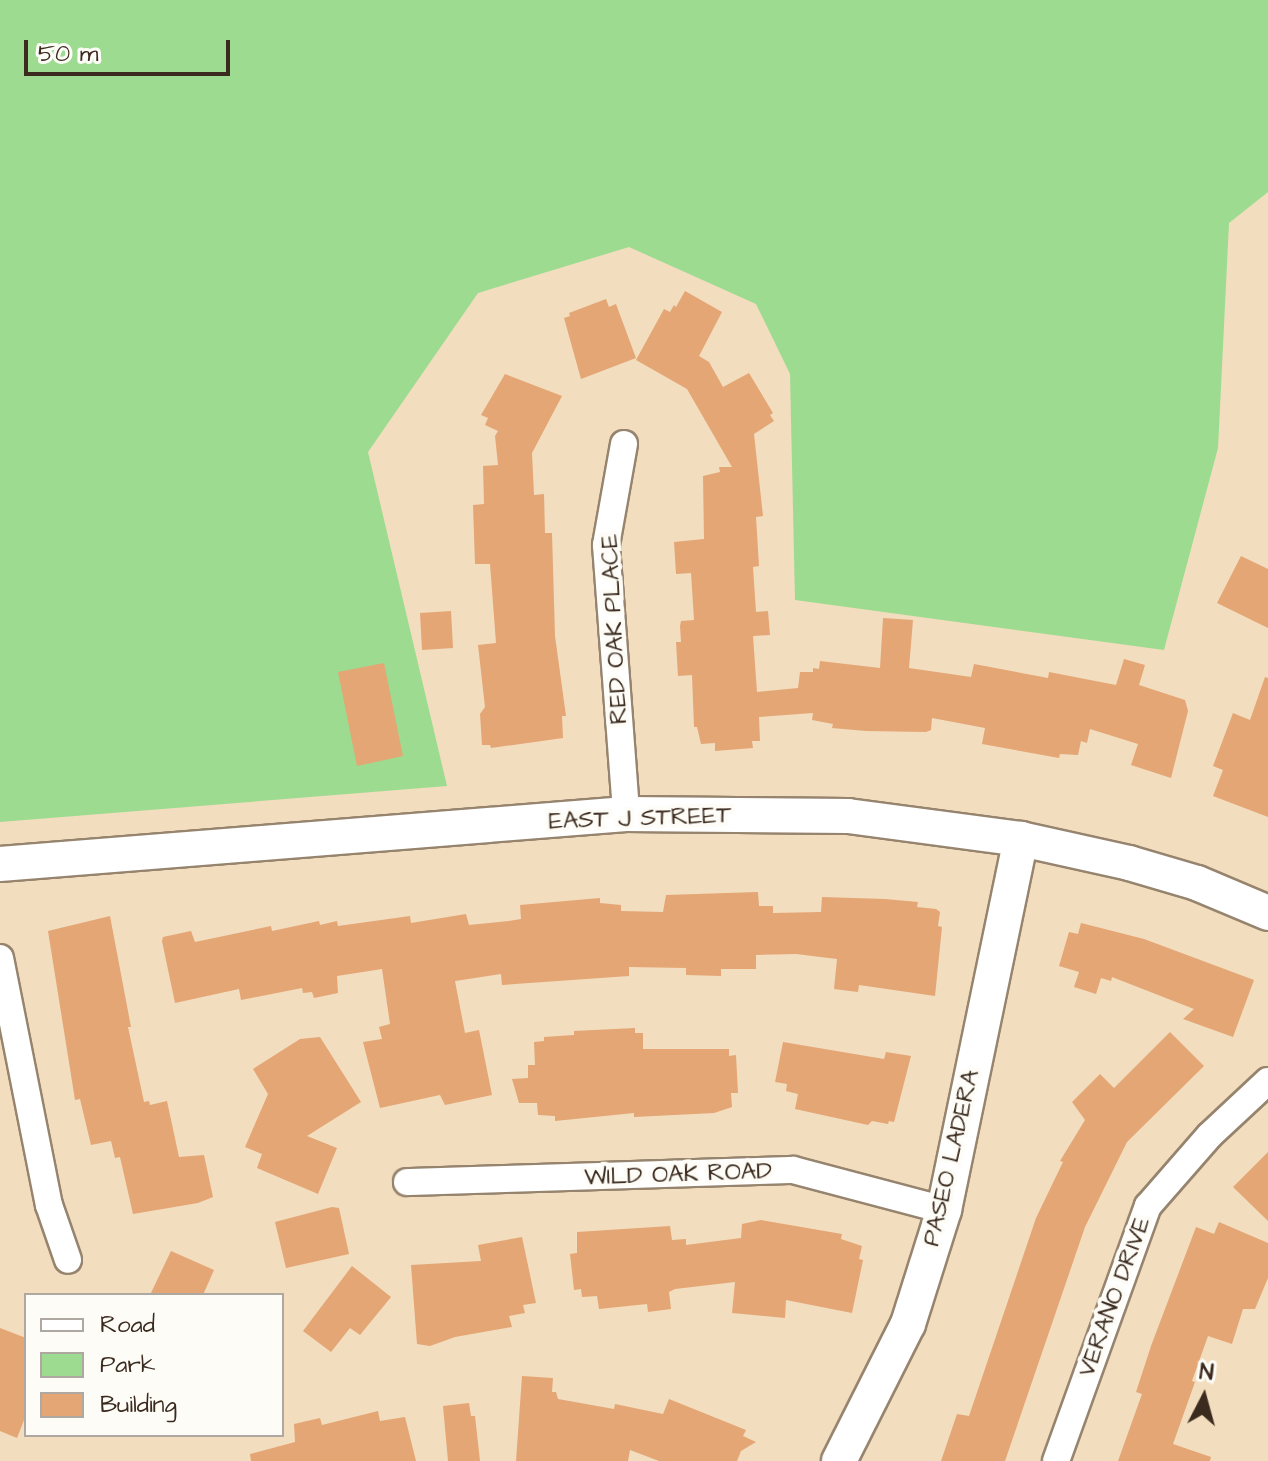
<!DOCTYPE html>
<style>
body{margin:0}
#map{position:relative;width:1268px;height:1461px;overflow:hidden;background:#f2ddbe;font-family:"Architects Daughter",sans-serif}
div>[style]{position:absolute}
.green>*{inset:0;background:#9ddb91}
.building>*{inset:0;background:#e4a675}
.roads{filter:drop-shadow(2px 0 #96846e) drop-shadow(-2px 0 #96846e) drop-shadow(0 2px #96846e) drop-shadow(0 -2px #96846e)}
.minor>*{height:26px;margin:-13px;padding:0 13px;transform-origin:13px;border-radius:13px;background:#fff}
.tertiary>*{height:34px;margin:-17px;padding:0 17px;transform-origin:17px;border-radius:17px;background:#fff}
span{translate:-50% -50%;white-space:nowrap;text-align:center;line-height:1.15;-webkit-text-stroke:8px #fdfcf7;paint-order:stroke}
.street-label{font-size:24px;color:#3b2a1e}
.legend{position:absolute;left:24px;top:1293px;width:260px;height:144px;box-sizing:border-box;background:#fdfcf7;border:2px solid #afa8a0;margin:0;padding:10px 14px;list-style:none;font-size:24px;color:#3b2a1e}
.legend li{display:flex;align-items:center;gap:16px;height:40px}
.legend b{width:40px;border:2px solid #afa8a0}
.north{position:absolute;left:1164px;top:1357px;width:80px;height:80px;-webkit-text-stroke:6px #fdfcf7;paint-order:stroke;rotate:6deg;font-size:22px;font-weight:700;line-height:32px;text-align:center;color:#3b2a1e}
.north::after{content:'';display:block;margin:auto;width:28px;height:36px;background:#3b2a1e;clip-path:polygon(50% 0,100% 100%,50% 72%,0 100%)}
.scale{position:absolute;left:24px;top:40px;width:206px;height:36px;box-sizing:border-box;border:4px solid #3b2a1e;border-top:0;padding-left:10px;font-size:24px;line-height:28px;white-space:nowrap;color:#3b2a1e;-webkit-text-stroke:6px #fdfcf7;paint-order:stroke}
</style>
<div id="map">
<div class="green">
<i style="clip-path:polygon(0 0,1268px 0,1268px 192px,1229px 223px,1218px 448px,1164px 650px,795px 600px,790px 374px,756px 304px,629px 247px,478px 293px,368px 452px,447px 786px,0 822px)"></i>
</div>
<div class="building">
<i style="clip-path:polygon(685px 291px,722px 312px,699px 356px,709px 362px,723px 387px,749px 373px,773px 413px,770px 415px,774px 421px,754px 434px,763px 516px,756px 517px,759px 566px,753px 567px,756px 612px,768px 611px,770px 635px,753px 636px,757px 692px,798px 688px,800px 672px,813px 672px,813px 668px,819px 669px,820px 661px,880px 668px,883px 618px,913px 620px,909px 668px,971px 677px,974px 664px,1048px 678px,1049px 672px,1116px 685px,1124px 659px,1145px 665px,1139px 685px,1185px 700px,1188px 711px,1171px 778px,1131px 765px,1138px 744px,1090px 729px,1087px 743px,1081px 741px,1078px 755px,1060px 754px,1059px 758px,982px 744px,985px 728px,932px 718px,931px 730px,926px 732px,866px 731px,832px 728px,833px 724px,812px 720px,813px 713px,759px 717px,760px 741px,752px 741px,753px 748px,715px 751px,715px 743px,701px 744px,697px 727px,694px 727px,692px 675px,678px 676px,676px 642px,681px 642px,680px 626px,681px 621px,694px 620px,691px 573px,676px 574px,674px 542px,704px 539px,703px 476px,720px 472px,719px 467px,732px 467px,687px 389px,636px 360px,664px 309px,670px 312px,674px 305px,676px 307px)"></i>
<i style="clip-path:polygon(606px 299px,609px 307px,616px 304px,636px 358px,581px 379px,564px 318px,570px 316px,569px 313px)"></i>
<i style="clip-path:polygon(505px 374px,562px 396px,532px 453px,534px 495px,544px 494px,545px 533px,552px 533px,555px 636px,566px 716px,562px 716px,563px 738px,491px 748px,490px 745px,482px 745px,480px 714px,485px 707px,478px 645px,496px 643px,490px 564px,475px 564px,473px 505px,484px 504px,483px 466px,498px 465px,495px 436px,498px 431px,485px 425px,488px 418px,481px 415px)"></i>
<i style="clip-path:polygon(1241px 556px,1268px 569px,1268px 628px,1217px 603px)"></i>
<i style="clip-path:polygon(451px 611px,453px 648px,422px 650px,420px 613px)"></i>
<i style="clip-path:polygon(384px 663px,403px 756px,357px 766px,338px 672px)"></i>
<i style="clip-path:polygon(1265px 677px,1268px 678px,1268px 817px,1213px 796px,1223px 770px,1213px 766px,1233px 713px,1250px 720px)"></i>
<i style="clip-path:polygon(758px 892px,759px 906px,773px 906px,773px 913px,821px 912px,822px 897px,885px 899px,918px 902px,917px 907px,936px 909px,940px 912px,938px 926px,942px 927px,935px 996px,859px 985px,858px 992px,834px 989px,837px 959px,796px 954px,756px 955px,756px 969px,721px 969px,721px 976px,686px 975px,686px 968px,629px 967px,629px 976px,502px 985px,501px 974px,455px 981px,465px 1033px,479px 1030px,492px 1095px,445px 1105px,440px 1095px,380px 1108px,363px 1042px,382px 1039px,379px 1027px,390px 1024px,382px 969px,337px 976px,338px 993px,314px 998px,312px 992px,303px 993px,302px 988px,241px 1000px,239px 989px,175px 1003px,162px 941px,163px 937px,191px 931px,195px 942px,271px 926px,272px 931px,319px 921px,320px 925px,337px 921px,338px 926px,410px 916px,411px 923px,466px 914px,469px 925px,509px 921px,521px 919px,520px 905px,600px 898px,600px 903px,621px 905px,621px 911px,663px 912px,666px 895px)"></i>
<i style="clip-path:polygon(110px 916px,131px 1027px,128px 1027px,144px 1102px,149px 1101px,150px 1105px,167px 1101px,179px 1157px,204px 1155px,213px 1197px,198px 1203px,133px 1214px,120px 1157px,115px 1158px,111px 1141px,91px 1145px,80px 1099px,75px 1100px,48px 931px)"></i>
<i style="clip-path:polygon(1081px 923px,1144px 939px,1254px 980px,1233px 1037px,1183px 1019px,1194px 1009px,1112px 977px,1111px 981px,1101px 978px,1096px 994px,1074px 987px,1079px 972px,1059px 966px,1069px 932px,1078px 934px)"></i>
<i style="clip-path:polygon(635px 1028px,635px 1033px,643px 1033px,643px 1049px,729px 1049px,729px 1056px,736px 1055px,738px 1093px,731px 1093px,732px 1107px,714px 1113px,634px 1117px,634px 1113px,555px 1121px,555px 1116px,538px 1115px,537px 1103px,519px 1103px,512px 1079px,528px 1078px,528px 1065px,535px 1065px,534px 1042px,544px 1041px,544px 1037px,574px 1035px,574px 1031px)"></i>
<i style="clip-path:polygon(1170px 1032px,1204px 1066px,1127px 1142px,1085px 1227px,1005px 1461px,941px 1461px,957px 1414px,969px 1416px,1036px 1218px,1063px 1162px,1060px 1161px,1085px 1120px,1072px 1102px,1100px 1074px,1114px 1088px)"></i>
<i style="clip-path:polygon(320px 1037px,361px 1102px,307px 1136px,337px 1148px,318px 1194px,257px 1168px,262px 1154px,245px 1147px,268px 1094px,253px 1069px,300px 1039px)"></i>
<i style="clip-path:polygon(783px 1042px,884px 1059px,886px 1052px,911px 1056px,894px 1122px,889px 1121px,888px 1124px,872px 1121px,868px 1125px,795px 1109px,798px 1094px,786px 1091px,787px 1084px,775px 1082px)"></i>
<i style="clip-path:polygon(1268px 1152px,1268px 1221px,1233px 1187px)"></i>
<i style="clip-path:polygon(332px 1207px,339px 1208px,349px 1254px,286px 1268px,275px 1222px)"></i>
<i style="clip-path:polygon(761px 1220px,842px 1234px,841px 1239px,862px 1246px,859px 1259px,863px 1260px,852px 1313px,786px 1300px,785px 1318px,732px 1313px,735px 1282px,675px 1289px,669px 1292px,671px 1309px,648px 1312px,647px 1304px,599px 1309px,597px 1296px,582px 1297px,581px 1289px,574px 1290px,570px 1254px,577px 1253px,577px 1232px,670px 1226px,672px 1240px,686px 1239px,686px 1245px,741px 1238px,742px 1224px)"></i>
<i style="clip-path:polygon(1219px 1222px,1268px 1243px,1268px 1278px,1255px 1309px,1243px 1309px,1232px 1344px,1208px 1336px,1192px 1381px,1195px 1382px,1173px 1444px,1211px 1457px,1210px 1461px,1118px 1461px,1142px 1394px,1136px 1392px,1151px 1346px,1196px 1227px,1214px 1234px)"></i>
<i style="clip-path:polygon(522px 1237px,536px 1303px,523px 1305px,525px 1313px,509px 1316px,512px 1327px,455px 1337px,430px 1346px,417px 1344px,411px 1265px,481px 1261px,478px 1245px)"></i>
<i style="clip-path:polygon(171px 1251px,214px 1270px,203px 1295px,150px 1295px)"></i>
<i style="clip-path:polygon(352px 1266px,391px 1297px,360px 1335px,350px 1328px,331px 1352px,303px 1331px)"></i>
<i style="clip-path:polygon(0 1328px,26px 1338px,26px 1415px,17px 1438px,0 1431px)"></i>
<i style="clip-path:polygon(522px 1376px,553px 1378px,552px 1392px,556px 1392px,558px 1399px,614px 1409px,615px 1404px,663px 1414px,669px 1399px,746px 1430px,743px 1436px,756px 1442px,741px 1451px,737px 1461px,659px 1461px,630px 1450px,628px 1461px,516px 1461px)"></i>
<i style="clip-path:polygon(469px 1403px,471px 1416px,475px 1416px,480px 1461px,448px 1461px,443px 1406px)"></i>
<i style="clip-path:polygon(378px 1411px,380px 1421px,405px 1417px,416px 1461px,251px 1461px,250px 1454px,295px 1442px,294px 1424px,320px 1418px,322px 1425px)"></i>
</div>
<div class="roads">
<div class="minor">
<i style="left:624px;top:444px;width:103px;rotate:100.1deg"></i>
<i style="left:606px;top:545px;width:270px;rotate:85.7deg"></i>
<i style="left:0;top:958px;width:252px;rotate:78.8deg"></i>
<i style="left:49px;top:1205px;width:58px;rotate:70.9deg"></i>
<i style="left:407px;top:1182px;width:386px;rotate:-1.8deg"></i>
<i style="left:793px;top:1170px;width:156px;rotate:14.8deg"></i>
<i style="left:1056px;top:1461px;width:271px;rotate:-70.2deg"></i>
<i style="left:1148px;top:1206px;width:94px;rotate:-48.9deg"></i>
<i style="left:1210px;top:1135px;width:79px;rotate:-43deg"></i>
</div>
<div class="tertiary">
<i style="left:0;top:864px;width:628px;rotate:-4.57deg"></i>
<i style="left:626px;top:814px;width:222px;rotate:0.5deg"></i>
<i style="left:848px;top:816px;width:175px;rotate:7.6deg"></i>
<i style="left:1021px;top:839px;width:111px;rotate:12.5deg"></i>
<i style="left:1129px;top:863px;width:71px;rotate:16.4deg"></i>
<i style="left:1197px;top:883px;width:77px;rotate:22.9deg"></i>
<i style="left:839px;top:1461px;width:153px;rotate:-63.3deg"></i>
<i style="left:908px;top:1324px;width:120px;rotate:-72.5deg"></i>
<i style="left:944px;top:1210px;width:379px;rotate:-78.3deg"></i>
</div>
</div>
<div class="street-label">
<span style="left:615px;top:629px;rotate:-93deg">RED OAK PLACE</span>
<span style="left:640px;top:819px;rotate:-2deg">EAST J STREET</span>
<span style="left:952px;top:1158px;rotate:-77deg">PASEO LADERA</span>
<span style="left:678px;top:1175px;rotate:-2deg">WILD OAK ROAD</span>
<span style="left:1115px;top:1297px;rotate:-70deg">VERANO DRIVE</span>
</div>
<ul class="legend">
<li><b style="height:10px;background:#fff"></b>Road</li>
<li><b style="height:22px;background:#9ddb91"></b>Park</li>
<li><b style="height:22px;background:#e4a675"></b>Building</li>
</ul>
<div class="north">N</div>
<div class="scale">50 m</div>
</div>
